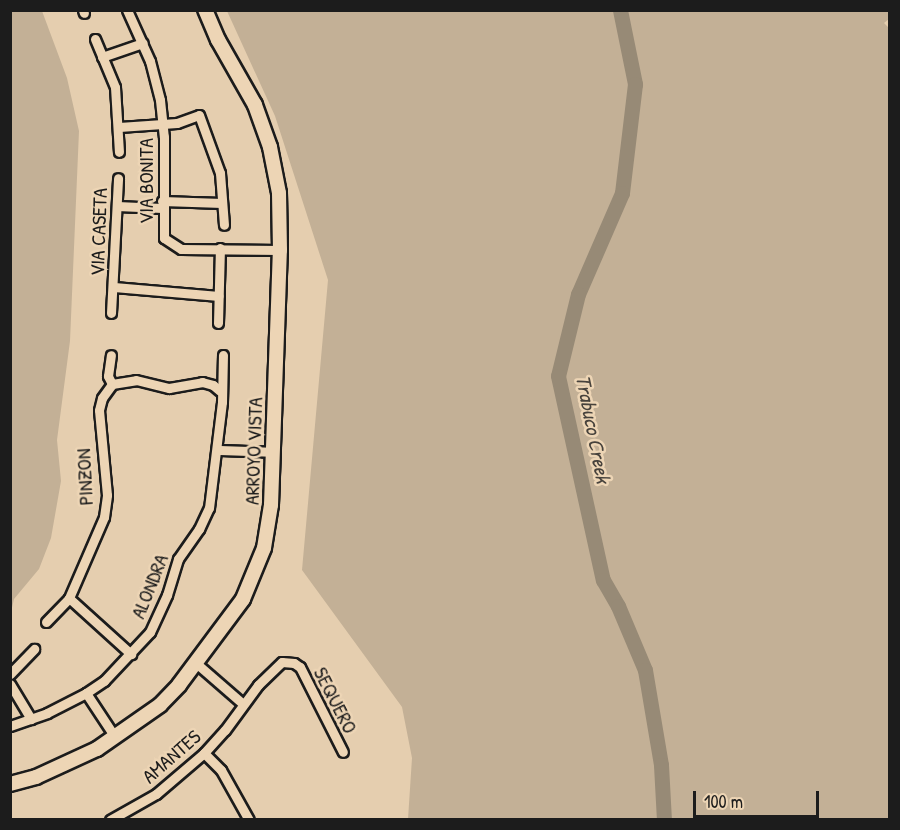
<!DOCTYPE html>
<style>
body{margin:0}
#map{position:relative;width:900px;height:830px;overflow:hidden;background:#e5ceaf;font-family:"Patrick Hand",sans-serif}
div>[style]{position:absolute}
.green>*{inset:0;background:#c3b096}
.river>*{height:15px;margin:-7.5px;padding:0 7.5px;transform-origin:7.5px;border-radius:7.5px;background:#978a76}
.roads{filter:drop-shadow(2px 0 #1c1c1c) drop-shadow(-2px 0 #1c1c1c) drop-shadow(0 2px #1c1c1c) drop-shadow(0 -2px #1c1c1c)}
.street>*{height:9px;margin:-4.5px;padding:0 4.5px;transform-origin:4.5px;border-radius:4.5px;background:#edd5b5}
.secondary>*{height:14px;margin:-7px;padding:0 7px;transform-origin:7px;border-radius:7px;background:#edd5b5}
span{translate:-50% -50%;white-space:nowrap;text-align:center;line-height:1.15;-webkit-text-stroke:5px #edd5b5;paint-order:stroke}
.street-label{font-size:20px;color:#1c1c1c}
.water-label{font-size:21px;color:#47423c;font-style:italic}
.frame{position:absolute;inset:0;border:12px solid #1c1c1c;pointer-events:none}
.scale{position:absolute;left:693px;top:791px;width:126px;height:27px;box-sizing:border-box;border:3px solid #1c1c1c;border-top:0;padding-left:8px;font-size:18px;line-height:21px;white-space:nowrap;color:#1c1c1c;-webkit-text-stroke:4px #edd5b5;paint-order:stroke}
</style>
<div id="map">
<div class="green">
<i style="clip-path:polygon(11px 10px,42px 11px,67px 78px,79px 131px,70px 341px,57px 440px,61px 481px,51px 538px,39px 569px,14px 599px,11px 612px)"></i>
<i style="clip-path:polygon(227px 11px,889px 11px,889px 19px,884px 23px,890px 29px,889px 819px,408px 819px,412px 758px,402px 707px,302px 570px,328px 280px,275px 116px)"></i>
</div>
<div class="river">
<i style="left:620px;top:10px;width:76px;rotate:78.5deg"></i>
<i style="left:635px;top:84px;width:110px;rotate:96.8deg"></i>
<i style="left:622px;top:193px;width:110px;rotate:113.5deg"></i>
<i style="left:578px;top:294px;width:84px;rotate:103.7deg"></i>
<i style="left:558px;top:376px;width:209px;rotate:77.6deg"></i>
<i style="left:603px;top:580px;width:30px;rotate:60deg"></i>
<i style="left:618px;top:606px;width:69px;rotate:67.1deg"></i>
<i style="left:645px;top:670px;width:96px;rotate:80.4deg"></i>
<i style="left:661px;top:765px;width:55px;rotate:86.9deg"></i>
</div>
<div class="roads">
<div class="street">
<i style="left:83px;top:10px;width:3px;rotate:72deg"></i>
<i style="left:127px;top:10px;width:56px;rotate:65.7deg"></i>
<i style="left:150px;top:61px;width:40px;rotate:75.6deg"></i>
<i style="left:160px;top:100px;width:37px;rotate:84deg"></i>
<i style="left:164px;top:137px;width:101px;rotate:90deg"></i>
<i style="left:164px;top:238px;width:20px;rotate:33deg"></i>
<i style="left:181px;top:249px;width:99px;rotate:0.6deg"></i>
<i style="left:95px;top:39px;width:52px;rotate:67.4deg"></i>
<i style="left:115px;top:87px;width:65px;rotate:86.5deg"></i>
<i style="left:102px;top:57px;width:43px;rotate:-18.9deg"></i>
<i style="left:119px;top:127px;width:58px;rotate:-3.9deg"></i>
<i style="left:177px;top:123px;width:23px;rotate:-20deg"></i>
<i style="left:199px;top:115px;width:62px;rotate:70.1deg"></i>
<i style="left:220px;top:173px;width:52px;rotate:85.6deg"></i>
<i style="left:162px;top:201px;width:60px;rotate:1.9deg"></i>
<i style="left:117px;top:206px;width:45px;rotate:2.5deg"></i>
<i style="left:114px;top:287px;width:105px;rotate:4.9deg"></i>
<i style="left:111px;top:313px;width:135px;rotate:-87deg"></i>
<i style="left:218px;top:323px;width:75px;rotate:-88.5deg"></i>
<i style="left:112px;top:384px;width:24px;rotate:-9deg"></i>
<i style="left:136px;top:380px;width:34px;rotate:14deg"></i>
<i style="left:169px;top:388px;width:34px;rotate:-10deg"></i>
<i style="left:202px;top:382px;width:11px;rotate:15deg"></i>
<i style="left:213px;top:385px;width:9px;rotate:41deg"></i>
<i style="left:217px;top:450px;width:56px;rotate:2deg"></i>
<i style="left:69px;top:598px;width:84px;rotate:42.1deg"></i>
<i style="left:46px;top:622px;width:33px;rotate:-46deg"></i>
<i style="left:69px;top:598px;width:88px;rotate:-66.6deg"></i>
<i style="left:104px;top:517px;width:22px;rotate:-82deg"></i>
<i style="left:107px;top:495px;width:85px;rotate:-95.4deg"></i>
<i style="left:99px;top:410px;width:12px;rotate:-76deg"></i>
<i style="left:102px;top:398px;width:17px;rotate:-54deg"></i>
<i style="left:112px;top:384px;width:9px;rotate:-117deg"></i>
<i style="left:108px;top:376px;width:21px;rotate:-82deg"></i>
<i style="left:196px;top:663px;width:62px;rotate:41.1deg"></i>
<i style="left:10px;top:674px;width:35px;rotate:-46deg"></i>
<i style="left:10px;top:684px;width:41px;rotate:59deg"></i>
<i style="left:86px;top:693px;width:53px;rotate:56.6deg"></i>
<i style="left:10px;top:726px;width:39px;rotate:-19deg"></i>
<i style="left:47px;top:713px;width:44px;rotate:-27.1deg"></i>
<i style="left:86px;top:693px;width:22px;rotate:-34deg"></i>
<i style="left:104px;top:681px;width:67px;rotate:-46.8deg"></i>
<i style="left:150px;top:632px;width:41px;rotate:-65.3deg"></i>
<i style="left:167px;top:595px;width:38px;rotate:-73deg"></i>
<i style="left:178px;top:559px;width:37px;rotate:-55deg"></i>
<i style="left:199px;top:529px;width:23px;rotate:-65deg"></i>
<i style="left:209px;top:508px;width:107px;rotate:-83deg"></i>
<i style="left:222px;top:402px;width:47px;rotate:-88.8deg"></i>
<i style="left:204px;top:753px;width:24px;rotate:45deg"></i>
<i style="left:221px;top:770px;width:57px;rotate:60.8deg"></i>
<i style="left:110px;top:820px;width:53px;rotate:-29.5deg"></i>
<i style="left:156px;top:794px;width:63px;rotate:-40.5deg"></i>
<i style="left:204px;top:753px;width:31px;rotate:-48deg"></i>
<i style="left:225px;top:730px;width:56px;rotate:-53.7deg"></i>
<i style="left:258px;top:685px;width:33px;rotate:-44deg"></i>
<i style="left:282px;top:662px;width:12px;rotate:5deg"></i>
<i style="left:294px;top:663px;width:7px;rotate:34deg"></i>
<i style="left:300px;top:667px;width:95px;rotate:63.2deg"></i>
</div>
<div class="secondary">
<i style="left:10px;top:784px;width:27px;rotate:-15deg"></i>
<i style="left:36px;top:777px;width:67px;rotate:-24.7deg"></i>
<i style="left:97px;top:749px;width:77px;rotate:-34.9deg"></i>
<i style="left:160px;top:705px;width:28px;rotate:-46deg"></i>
<i style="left:179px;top:685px;width:107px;rotate:-53.3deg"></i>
<i style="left:243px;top:599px;width:55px;rotate:-67.6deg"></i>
<i style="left:264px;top:548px;width:44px;rotate:-80.8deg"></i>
<i style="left:271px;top:505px;width:255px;rotate:-88deg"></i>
<i style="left:280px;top:250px;width:57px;rotate:-91deg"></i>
<i style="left:279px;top:193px;width:47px;rotate:-101.1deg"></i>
<i style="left:270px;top:147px;width:45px;rotate:-109.7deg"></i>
<i style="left:255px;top:105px;width:75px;rotate:-119.6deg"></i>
<i style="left:218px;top:40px;width:33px;rotate:-113deg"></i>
</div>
</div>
<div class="street-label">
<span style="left:145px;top:181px;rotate:-90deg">VIA BONITA</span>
<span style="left:98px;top:232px;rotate:-88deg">VIA CASETA</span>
<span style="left:253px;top:451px;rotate:-88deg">ARROYO VISTA</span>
<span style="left:84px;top:477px;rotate:-93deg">PINZON</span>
<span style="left:149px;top:586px;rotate:-68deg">ALONDRA</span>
<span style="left:336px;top:700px;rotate:63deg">SEQUERO</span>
<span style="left:171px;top:756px;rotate:-41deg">AMANTES</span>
</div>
<div class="water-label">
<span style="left:593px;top:429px;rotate:79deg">Trabuco Creek</span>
</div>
<div class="frame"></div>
<div class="scale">100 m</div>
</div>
